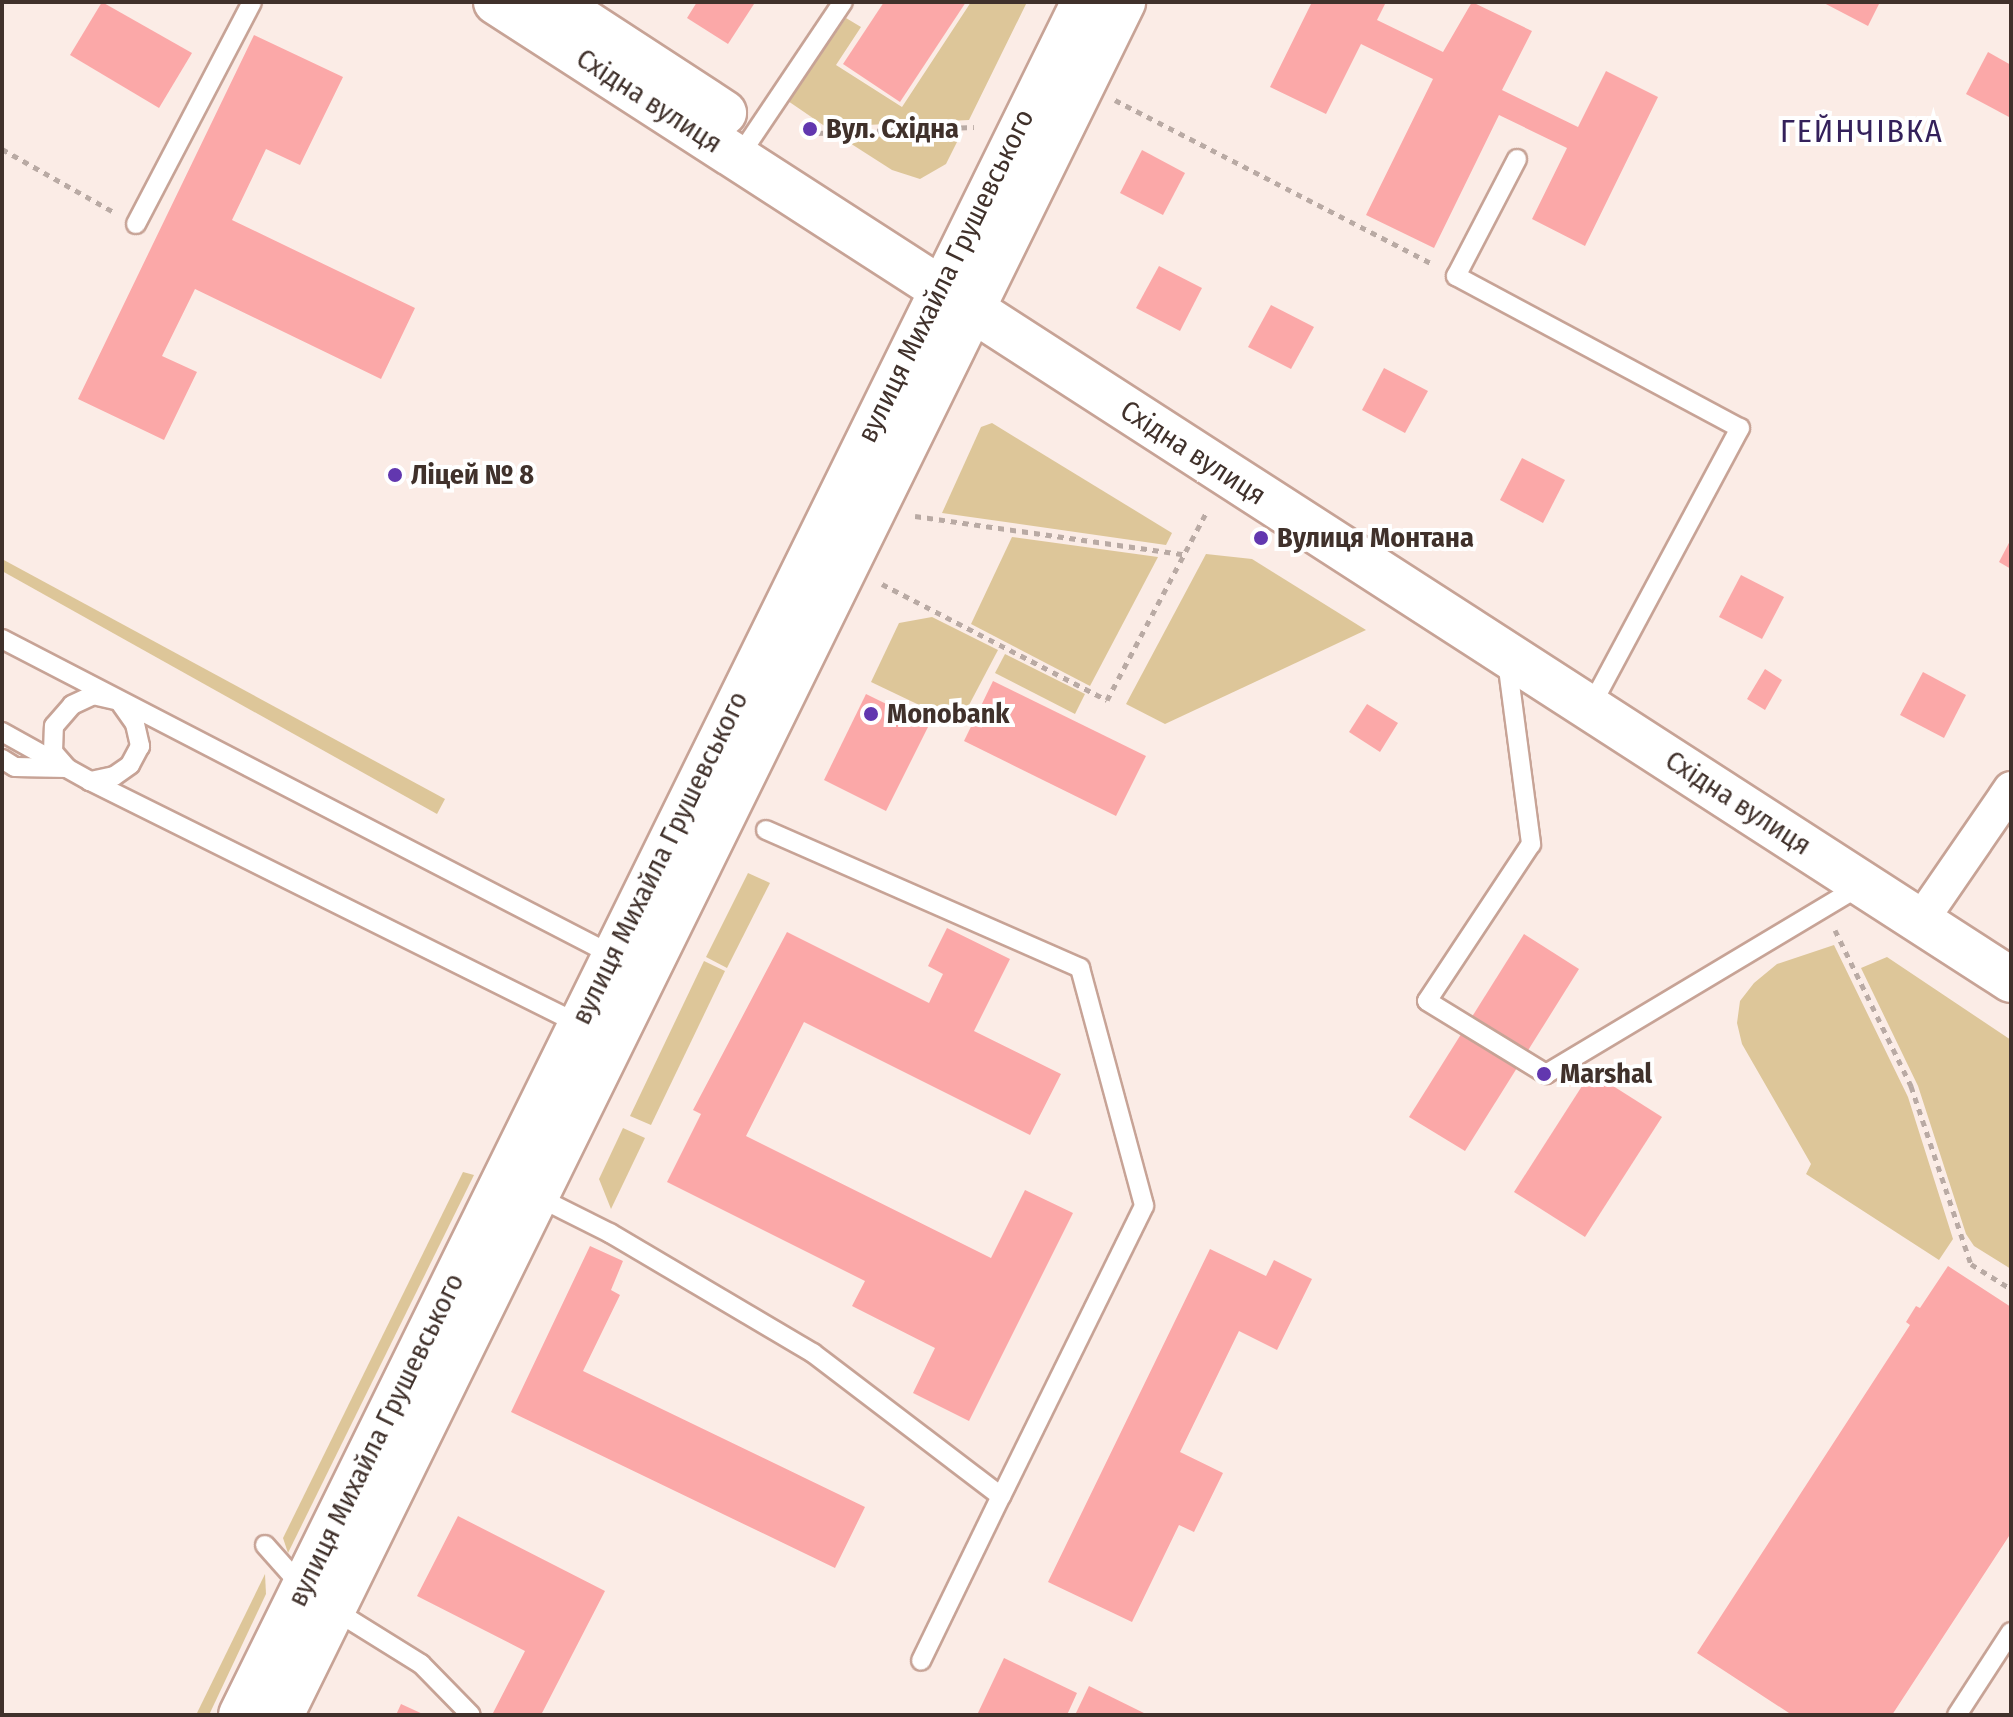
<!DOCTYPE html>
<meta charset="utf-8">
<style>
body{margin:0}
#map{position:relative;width:2013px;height:1717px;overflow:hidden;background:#fbece6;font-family:"Fira Sans Condensed",sans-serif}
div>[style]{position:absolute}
.green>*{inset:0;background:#ddc699}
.building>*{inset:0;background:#fba8a8}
.path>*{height:5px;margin-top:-2.5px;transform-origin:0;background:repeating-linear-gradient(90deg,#b9aaa4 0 6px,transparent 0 12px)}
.roads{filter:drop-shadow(2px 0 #c7a396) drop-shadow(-2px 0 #c7a396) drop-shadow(0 2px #c7a396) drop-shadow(0 -2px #c7a396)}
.lane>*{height:18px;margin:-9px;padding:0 9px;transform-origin:9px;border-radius:9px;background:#fff}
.street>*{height:34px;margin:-17px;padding:0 17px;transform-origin:17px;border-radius:17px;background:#fff}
.secondary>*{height:44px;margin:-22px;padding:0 22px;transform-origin:22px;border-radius:22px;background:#fff}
.dots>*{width:22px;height:22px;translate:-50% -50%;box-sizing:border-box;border:4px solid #fff;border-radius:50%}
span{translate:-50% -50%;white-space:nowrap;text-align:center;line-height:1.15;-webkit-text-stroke:8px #fff;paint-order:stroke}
.street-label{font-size:28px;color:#40312b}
.poi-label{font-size:28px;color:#40312b;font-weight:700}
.left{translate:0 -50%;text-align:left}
.quarter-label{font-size:32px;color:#34215b;letter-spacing:2px}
.frame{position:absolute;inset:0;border:4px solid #40312b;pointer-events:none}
</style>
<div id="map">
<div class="green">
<i style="clip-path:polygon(971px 2px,1027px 2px,969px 120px,826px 127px,788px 101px,846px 18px,861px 27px,836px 65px,902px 107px)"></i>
<i style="clip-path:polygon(961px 134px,946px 164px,920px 179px,892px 170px,842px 138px)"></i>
<i style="clip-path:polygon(992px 423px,1172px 533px,1166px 545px,942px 513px,981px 427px)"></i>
<i style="clip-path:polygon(1012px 537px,1158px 557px,1090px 686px,971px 624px)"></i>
<i style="clip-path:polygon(1206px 554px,1252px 559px,1366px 630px,1165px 724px,1126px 704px)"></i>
<i style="clip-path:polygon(2px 559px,445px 799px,437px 814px,2px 571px)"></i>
<i style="clip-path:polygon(932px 617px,998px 650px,959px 724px,871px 682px,899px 623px)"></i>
<i style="clip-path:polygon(1005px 654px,1085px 694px,1075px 714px,995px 673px)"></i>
<i style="clip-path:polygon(748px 873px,770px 883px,727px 968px,706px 957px)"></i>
<i style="clip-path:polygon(1834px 945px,1908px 1097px,1953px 1239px,1939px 1260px,1806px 1174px,1811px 1164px,1742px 1044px,1737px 1023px,1740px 1001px,1754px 983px,1777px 964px)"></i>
<i style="clip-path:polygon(1887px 957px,2011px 1040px,2011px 1269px,1974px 1246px,1966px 1234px,1918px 1086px,1861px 968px)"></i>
<i style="clip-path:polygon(704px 961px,725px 971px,651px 1125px,630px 1116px)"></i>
<i style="clip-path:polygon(623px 1128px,645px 1138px,611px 1209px,599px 1179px)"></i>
<i style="clip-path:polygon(463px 1172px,474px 1175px,288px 1553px,283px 1538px)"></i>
<i style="clip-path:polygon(265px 1574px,266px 1594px,209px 1715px,196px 1715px)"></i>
</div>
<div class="building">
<i style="clip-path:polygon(102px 2px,192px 53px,159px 108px,70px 55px)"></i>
<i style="clip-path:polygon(697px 2px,751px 2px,754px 4px,728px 44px,687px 18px)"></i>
<i style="clip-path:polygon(884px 2px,966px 2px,900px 102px,843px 64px)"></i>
<i style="clip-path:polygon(1312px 2px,1386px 2px,1377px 20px,1443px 52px,1472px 2px,1532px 31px,1502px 90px,1578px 127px,1606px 71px,1658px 97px,1585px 246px,1532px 219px,1567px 148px,1499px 115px,1434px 248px,1366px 215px,1433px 79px,1361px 44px,1326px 114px,1270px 87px)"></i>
<i style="clip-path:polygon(1822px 2px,1880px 2px,1868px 26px)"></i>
<i style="clip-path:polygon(254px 35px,343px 77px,300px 165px,266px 149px,232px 220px,415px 308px,381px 379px,195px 289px,162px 356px,197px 372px,164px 440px,78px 399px)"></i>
<i style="clip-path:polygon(1988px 52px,2011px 65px,2009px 117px,1966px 94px)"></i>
<i style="clip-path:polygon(1142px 150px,1185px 173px,1163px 215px,1120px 193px)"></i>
<i style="clip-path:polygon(1159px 266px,1202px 288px,1180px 331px,1136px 308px)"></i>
<i style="clip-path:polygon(1271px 305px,1314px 327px,1291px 369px,1248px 347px)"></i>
<i style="clip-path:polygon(1384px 368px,1428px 391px,1405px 433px,1362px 410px)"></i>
<i style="clip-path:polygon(1522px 458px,1565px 480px,1543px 523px,1500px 500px)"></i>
<i style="clip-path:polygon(2011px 539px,2011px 569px,1999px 562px)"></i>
<i style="clip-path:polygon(1741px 575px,1784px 597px,1762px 639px,1719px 617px)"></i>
<i style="clip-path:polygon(1765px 669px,1782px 680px,1765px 710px,1747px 699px)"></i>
<i style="clip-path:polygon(1923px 672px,1966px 695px,1944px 738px,1900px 715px)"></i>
<i style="clip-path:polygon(993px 681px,1146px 756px,1116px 816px,964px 741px)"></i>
<i style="clip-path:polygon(866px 694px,929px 725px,886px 811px,824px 780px)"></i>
<i style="clip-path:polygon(1367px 704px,1398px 723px,1380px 752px,1349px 732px)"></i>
<i style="clip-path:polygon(947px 928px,1010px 959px,974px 1031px,1061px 1074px,1030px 1135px,804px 1022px,746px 1136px,991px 1258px,1025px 1190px,1073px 1213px,969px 1421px,913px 1393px,935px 1348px,852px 1306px,865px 1281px,667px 1182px,701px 1114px,693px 1110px,787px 932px,929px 1003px,943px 974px,928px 966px)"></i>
<i style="clip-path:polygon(1524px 934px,1579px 969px,1465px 1151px,1409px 1117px)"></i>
<i style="clip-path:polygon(1591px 1072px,1662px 1117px,1585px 1237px,1514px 1192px)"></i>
<i style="clip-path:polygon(590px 1246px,623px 1261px,611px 1290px,620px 1295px,583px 1371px,865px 1507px,835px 1568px,511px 1412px)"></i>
<i style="clip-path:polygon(1210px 1249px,1266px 1276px,1274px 1260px,1312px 1279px,1277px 1350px,1239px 1331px,1180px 1452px,1223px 1473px,1194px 1532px,1179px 1525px,1132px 1622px,1048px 1582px)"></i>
<i style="clip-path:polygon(1948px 1266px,2011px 1307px,2011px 1533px,1892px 1715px,1792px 1715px,1697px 1653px,1910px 1325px,1906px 1322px,1916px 1306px,1920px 1308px)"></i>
<i style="clip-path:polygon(458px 1516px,605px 1591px,541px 1715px,493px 1713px,525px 1651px,417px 1596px)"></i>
<i style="clip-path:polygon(1004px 1658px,1077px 1693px,1067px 1715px,977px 1715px)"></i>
<i style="clip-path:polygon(1089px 1686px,1148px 1715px,1075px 1715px)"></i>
<i style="clip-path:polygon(401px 1704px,425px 1715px,396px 1715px)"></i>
</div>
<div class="path">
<i style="left:1115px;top:100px;width:359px;rotate:27.3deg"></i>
<i style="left:817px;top:133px;width:157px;rotate:-2.2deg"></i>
<i style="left:2px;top:149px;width:129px;rotate:29.4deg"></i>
<i style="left:915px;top:516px;width:271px;rotate:8.1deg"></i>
<i style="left:882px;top:584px;width:253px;rotate:27.3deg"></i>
<i style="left:1107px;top:700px;width:214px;rotate:-62.1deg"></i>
<i style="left:1835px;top:930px;width:174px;rotate:64deg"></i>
<i style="left:1911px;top:1086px;width:188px;rotate:71.4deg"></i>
<i style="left:1971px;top:1264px;width:47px;rotate:32deg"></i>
</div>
<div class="roads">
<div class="lane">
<i style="left:738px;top:158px;width:188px;rotate:-56.1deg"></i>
<i style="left:1517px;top:159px;width:132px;rotate:117.5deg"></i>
<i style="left:1456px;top:276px;width:322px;rotate:28.2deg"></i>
<i style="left:1740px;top:428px;width:318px;rotate:118.2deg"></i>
<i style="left:136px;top:224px;width:250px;rotate:-62.4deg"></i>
<i style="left:2px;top:639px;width:689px;rotate:27.38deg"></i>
<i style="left:1507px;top:661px;width:185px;rotate:82.5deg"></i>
<i style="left:1531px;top:844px;width:188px;rotate:123.5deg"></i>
<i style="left:1427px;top:1001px;width:140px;rotate:31.5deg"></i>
<i style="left:1546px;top:1074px;width:366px;rotate:-30.9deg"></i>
<i style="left:2px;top:732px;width:101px;rotate:29.1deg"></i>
<i style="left:90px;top:781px;width:548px;rotate:26.42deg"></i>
<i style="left:2px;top:759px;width:15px;rotate:32deg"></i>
<i style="left:15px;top:767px;width:52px;rotate:1.1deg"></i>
<i style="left:67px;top:768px;width:21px;rotate:-131deg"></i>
<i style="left:53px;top:752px;width:26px;rotate:-88deg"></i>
<i style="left:54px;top:726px;width:28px;rotate:-49deg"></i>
<i style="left:72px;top:705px;width:23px;rotate:-25deg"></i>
<i style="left:93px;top:695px;width:27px;rotate:13deg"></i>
<i style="left:119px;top:701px;width:28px;rotate:55deg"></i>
<i style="left:135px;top:724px;width:23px;rotate:77deg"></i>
<i style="left:140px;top:746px;width:21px;rotate:118deg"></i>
<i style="left:130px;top:765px;width:19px;rotate:145deg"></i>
<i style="left:114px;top:776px;width:25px;rotate:168deg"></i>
<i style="left:766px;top:830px;width:343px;rotate:23.7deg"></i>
<i style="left:1080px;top:968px;width:246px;rotate:74.9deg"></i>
<i style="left:1144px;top:1206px;width:323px;rotate:116.2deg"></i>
<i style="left:536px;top:1196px;width:83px;rotate:26.6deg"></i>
<i style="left:610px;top:1233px;width:236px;rotate:30.6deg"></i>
<i style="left:813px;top:1353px;width:236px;rotate:37.3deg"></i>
<i style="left:1001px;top:1496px;width:183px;rotate:115.9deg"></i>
<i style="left:265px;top:1545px;width:59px;rotate:48.4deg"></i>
<i style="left:331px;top:1608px;width:106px;rotate:31.9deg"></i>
<i style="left:421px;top:1664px;width:71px;rotate:45.6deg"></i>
<i style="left:1957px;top:1715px;width:99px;rotate:-57deg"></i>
</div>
<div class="street">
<i style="left:1921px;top:920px;width:159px;rotate:-55.5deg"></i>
</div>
<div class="secondary">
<i style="left:496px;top:2px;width:1803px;rotate:32.84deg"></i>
<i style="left:554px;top:2px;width:203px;rotate:33.1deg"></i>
<i style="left:241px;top:1715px;width:1909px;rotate:-63.8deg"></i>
<i style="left:281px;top:1715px;width:1909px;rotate:-63.82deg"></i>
</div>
</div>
<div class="dots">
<i style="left:810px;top:129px;background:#6237af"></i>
<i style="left:395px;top:475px;background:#6237af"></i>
<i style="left:1261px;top:538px;background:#6237af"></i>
<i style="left:871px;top:714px;background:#6237af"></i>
<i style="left:1544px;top:1074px;background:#6237af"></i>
</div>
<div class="street-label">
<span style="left:649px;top:101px;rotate:33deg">Східна вулиця</span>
<span style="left:946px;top:276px;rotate:-64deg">вулиця Михайла Грушевського</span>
<span style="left:1193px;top:453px;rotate:33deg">Східна вулиця</span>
<span style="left:1738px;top:803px;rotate:33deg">Східна вулиця</span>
<span style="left:660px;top:858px;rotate:-64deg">вулиця Михайла Грушевського</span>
<span style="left:376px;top:1440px;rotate:-64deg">вулиця Михайла Грушевського</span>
</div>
<div class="poi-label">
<span class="left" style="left:826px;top:129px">Вул. Східна</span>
<span class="left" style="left:411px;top:475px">Ліцей № 8</span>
<span class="left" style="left:1277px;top:538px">Вулиця Монтана</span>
<span class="left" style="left:887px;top:714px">Monobank</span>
<span class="left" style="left:1560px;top:1074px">Marshal</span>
</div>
<div class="quarter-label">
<span style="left:1862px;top:131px">ГЕЙНЧІВКА</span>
</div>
<div class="frame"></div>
</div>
